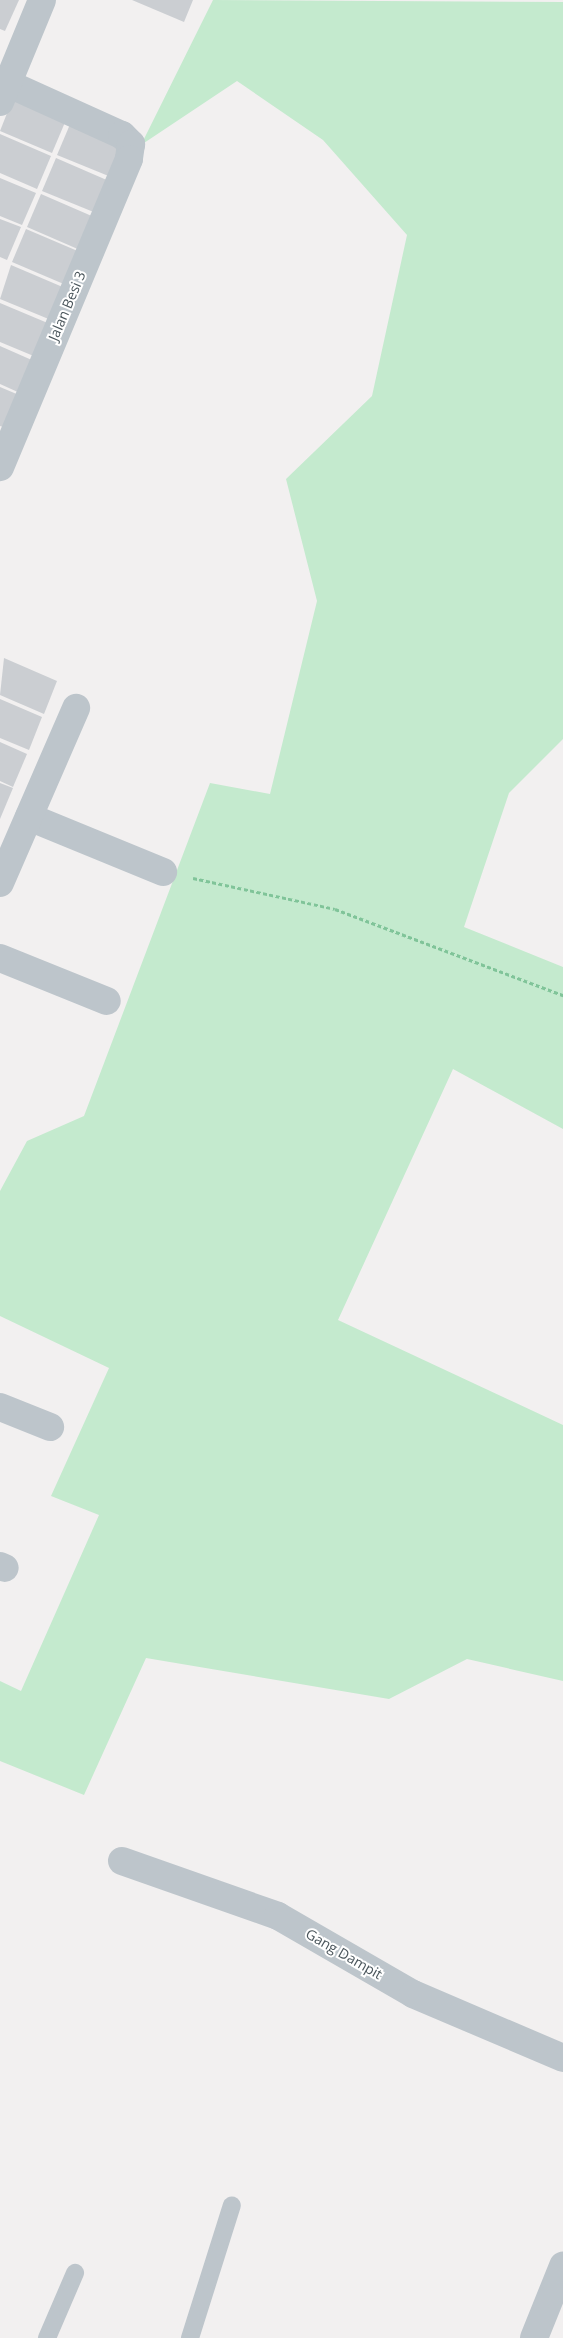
<!DOCTYPE html>
<style>
body{margin:0}
#map{position:relative;width:563px;height:2338px;overflow:hidden;background:#f2f0f0;font-family:"Open Sans",sans-serif}
div>[style]{position:absolute}
.green>*{inset:0;background:#c4eace}
.building>*{inset:0;background:#cbced2}
.path>*{height:3px;margin-top:-1.5px;transform-origin:0;background:repeating-linear-gradient(90deg,#80c499 0 4px,transparent 0 6.5px)}
.service>*{height:18px;margin:-9px;padding:0 9px;transform-origin:9px;border-radius:9px;background:#bdc5cb}
.minor>*{height:28px;margin:-14px;padding:0 14px;transform-origin:14px;border-radius:14px;background:#bdc5cb}
.tertiary>*{height:28px;margin:-14px;padding:0 14px;transform-origin:14px;border-radius:14px;background:#bdc5cb}
span{translate:-50% -50%;white-space:nowrap;text-align:center;line-height:1.15;-webkit-text-stroke:4px #fff;paint-order:stroke}
.street-label{font-size:14px;color:#4a555b}
</style>
<div id="map">
<div class="green">
<i style="clip-path:polygon(213px 0,563px 2px,563px 739px,509px 793px,464px 927px,563px 967px,563px 1129px,453px 1069px,338px 1320px,563px 1425px,563px 1681px,467px 1659px,389px 1699px,146px 1658px,84px 1795px,0 1761px,0 1681px,21px 1691px,99px 1515px,51px 1496px,109px 1368px,0 1316px,0 1191px,27px 1141px,84px 1116px,210px 783px,270px 794px,317px 601px,286px 479px,372px 396px,407px 235px,323px 140px,237px 81px,141px 145px)"></i>
</div>
<div class="building">
<i style="clip-path:polygon(0 0,19px 0,5px 31px,0 29px)"></i>
<i style="clip-path:polygon(132px 0,193px 0,184px 22px)"></i>
<i style="clip-path:polygon(13px 98px,66px 120px,52px 153px,0 131px)"></i>
<i style="clip-path:polygon(71px 122px,124px 145px,111px 177px,57px 155px)"></i>
<i style="clip-path:polygon(0 134px,51px 156px,37px 189px,0 173px)"></i>
<i style="clip-path:polygon(56px 158px,109px 181px,96px 213px,42px 191px)"></i>
<i style="clip-path:polygon(0 178px,36px 193px,22px 225px,0 216px)"></i>
<i style="clip-path:polygon(41px 194px,94px 217px,80px 250px,27px 227px)"></i>
<i style="clip-path:polygon(0 219px,21px 227px,7px 260px,0 257px)"></i>
<i style="clip-path:polygon(26px 229px,80px 252px,66px 285px,12px 262px)"></i>
<i style="clip-path:polygon(11px 265px,65px 288px,51px 320px,0 299px)"></i>
<i style="clip-path:polygon(0 303px,50px 324px,36px 357px,0 342px)"></i>
<i style="clip-path:polygon(0 346px,34px 361px,20px 393px,0 384px)"></i>
<i style="clip-path:polygon(0 387px,19px 395px,6px 428px,0 426px)"></i>
<i style="clip-path:polygon(4px 658px,57px 681px,44px 714px,0 695px)"></i>
<i style="clip-path:polygon(0 699px,42px 717px,29px 750px,0 738px)"></i>
<i style="clip-path:polygon(0 742px,27px 754px,13px 787px,0 781px)"></i>
<i style="clip-path:polygon(0 783px,13px 788px,0 819px)"></i>
</div>
<div class="path">
<i style="left:193px;top:878px;width:145px;rotate:12.3deg"></i>
<i style="left:335px;top:909px;width:244px;rotate:20.7deg"></i>
</div>
<div class="service">
<i style="left:47px;top:2338px;width:71px;rotate:-66.7deg"></i>
<i style="left:190px;top:2338px;width:139px;rotate:-72.5deg"></i>
</div>
<div class="minor">
<i style="left:0;top:80px;width:134px;rotate:24.3deg"></i>
<i style="left:122px;top:135px;width:13px;rotate:45deg"></i>
<i style="left:131px;top:144px;width:15px;rotate:98deg"></i>
<i style="left:129px;top:159px;width:334px;rotate:112.7deg"></i>
<i style="left:0;top:102px;width:110px;rotate:-67.6deg"></i>
<i style="left:29px;top:817px;width:145px;rotate:22.3deg"></i>
<i style="left:0;top:883px;width:191px;rotate:-66.5deg"></i>
<i style="left:0;top:958px;width:115px;rotate:21.9deg"></i>
<i style="left:0;top:1407px;width:54px;rotate:21.8deg"></i>
<i style="left:0;top:1566px;width:5px;rotate:22deg"></i>
<i style="left:122px;top:1861px;width:165px;rotate:19.4deg"></i>
<i style="left:278px;top:1916px;width:156px;rotate:30deg"></i>
<i style="left:413px;top:1994px;width:163px;rotate:23.1deg"></i>
</div>
<div class="tertiary">
<i style="left:534px;top:2338px;width:78px;rotate:-68.1deg"></i>
</div>
<div class="street-label">
<span style="left:67px;top:306px;rotate:-67deg">Jalan Besi 3</span>
<span style="left:344px;top:1954px;rotate:30deg">Gang Dampit</span>
</div>
</div>
